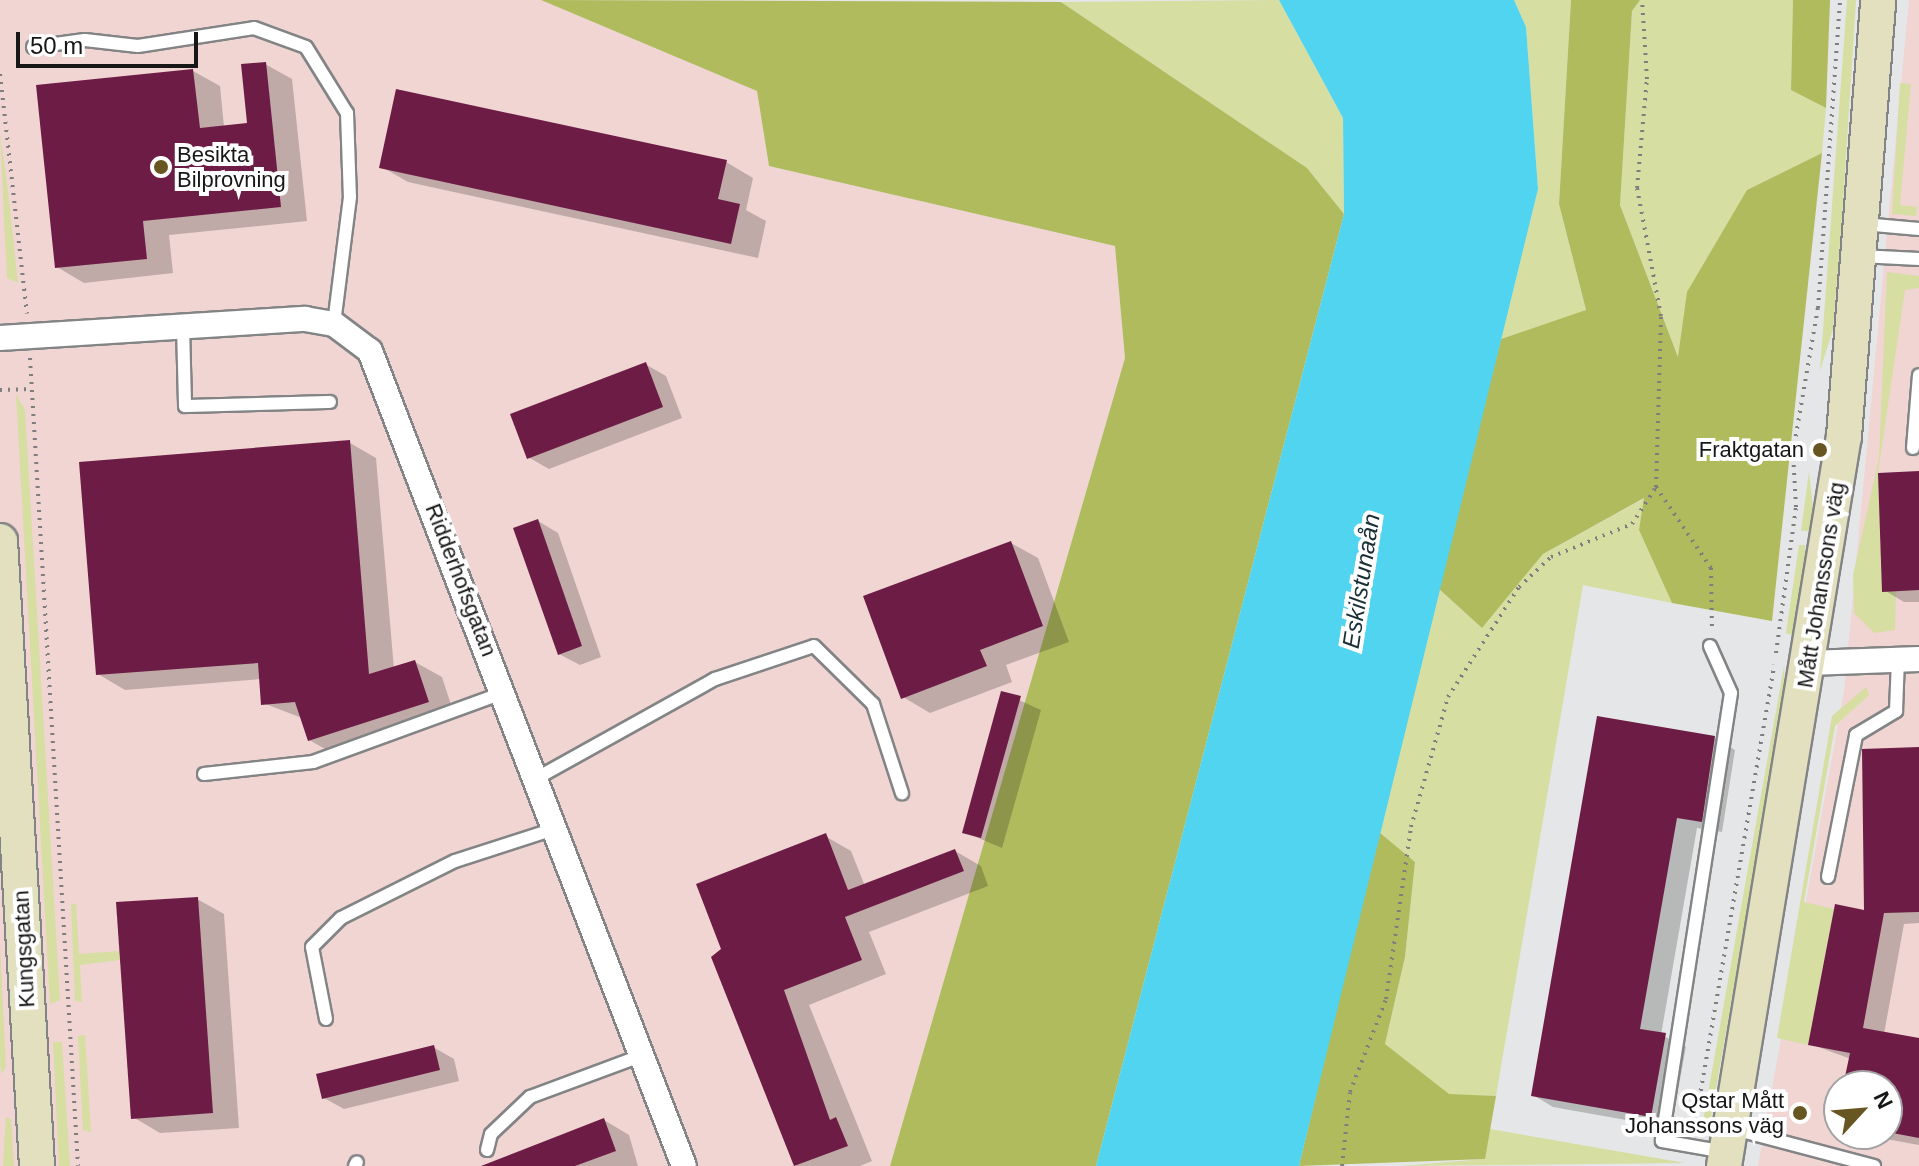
<!DOCTYPE html>
<meta charset="utf-8">
<style>
body{margin:0}
#map{position:relative;width:1919px;height:1166px;overflow:hidden;background:#e5e6e7;font-family:Arial,sans-serif}
div>[style]{position:absolute}
.industrial>*{inset:0;background:#f0d5d3}
.green>*{inset:0;background:#d6dea2}
.forest>*{inset:0;background:#b0bb5d}
.water>*{inset:0;background:#50d4f0}
.shadow>*{inset:0;background:#0003}
.building>*{inset:0;background:#6d1d45}
.path>*{height:4px;margin-top:-2px;transform-origin:0;background:repeating-linear-gradient(90deg,#7e7e7f 0 2px,transparent 0 8px)}
.roads{filter:drop-shadow(2px 0 #838485) drop-shadow(-2px 0 #838485) drop-shadow(0 2px #838485) drop-shadow(0 -2px #838485)}
.lane>*{height:12px;margin:-6px;padding:0 6px;transform-origin:6px;border-radius:6px;background:#fff}
.street>*{height:24px;margin:-12px;padding:0 12px;transform-origin:12px;border-radius:12px;background:#fff}
.secondary>*{height:34px;margin:-17px;padding:0 17px;transform-origin:17px;border-radius:17px;background:#e2e0be}
.dots>*{width:22px;height:22px;translate:-50% -50%;box-sizing:border-box;border:4px solid #fff;border-radius:50%}
span{translate:-50% -50%;white-space:nowrap;text-align:center;line-height:1.15;-webkit-text-stroke:8px #fff;paint-order:stroke}
.poi-label{font-size:22px;color:#171718}
.left{translate:0 -50%;text-align:left}
.right{translate:-100% -50%;text-align:right}
.street-label{font-size:22px;color:#171718}
.water-label{font-size:24px;color:#192f35;font-style:italic}
.north{position:absolute;left:1823px;top:1070px;width:80px;height:80px;box-sizing:border-box;background:#fff;border:2px solid #a2a2a3;border-radius:50%;rotate:64deg;font-size:22px;font-weight:700;line-height:32px;text-align:center;color:#171718}
.north::after{content:'';display:block;margin:auto;width:28px;height:36px;background:#675522;clip-path:polygon(50% 0,100% 100%,50% 72%,0 100%)}
.scale{position:absolute;left:16px;top:32px;width:182px;height:36px;box-sizing:border-box;border:4px solid #171718;border-top:0;padding-left:10px;font-size:24px;line-height:28px;white-space:nowrap;color:#171718;-webkit-text-stroke:6px #fff;paint-order:stroke}
</style>
<div id="map">
<div class="industrial">
<i style="clip-path:polygon(0 0,541px 0,757px 91px,769px 166px,1115px 246px,1125px 358px,890px 1166px,0 1166px)"></i>
<i style="clip-path:polygon(evenodd,1909px 0,1919px 0,1919px 1166px,1758px 1166px,1844px 691px,1909px 0,1839px 1086px,1887px 1086px,1887px 1134px,1839px 1134px,1839px 1086px)"></i>
</div>
<div class="green">
<i style="clip-path:polygon(1279px 0,1343px 118px,1344px 214px,1307px 168px,1061px 2px)"></i>
<i style="clip-path:polygon(1514px 0,1571px 0,1559px 204px,1586px 311px,1501px 339px,1538px 189px,1526px 27px)"></i>
<i style="clip-path:polygon(1640px 0,1793px 0,1791px 90px,1826px 108px,1822px 153px,1747px 190px,1679px 359px,1620px 205px,1632px 11px)"></i>
<i style="clip-path:polygon(1847px 0,1856px 0,1842px 219px,1833px 329px,1820px 371px)"></i>
<i style="clip-path:polygon(1900px 83px,1911px 84px,1900px 205px,1917px 207px,1916px 216px,1892px 214px)"></i>
<i style="clip-path:polygon(0 133px,8px 191px,18px 283px,7px 278px)"></i>
<i style="clip-path:polygon(1887px 272px,1919px 276px,1919px 288px,1905px 290px,1878px 473px,1882px 591px,1896px 591px,1895px 630px,1874px 633px,1854px 613px,1853px 575px,1879px 458px)"></i>
<i style="clip-path:polygon(16px 394px,25px 410px,60px 1000px,50px 1004px)"></i>
<i style="clip-path:polygon(1809px 472px,1813px 508px,1809px 531px,1801px 531px)"></i>
<i style="clip-path:polygon(1645px 498px,1639px 530px,1672px 603px,1583px 585px,1496px 1096px,1449px 1095px,1385px 1044px,1405px 957px,1415px 862px,1379px 832px,1438px 588px,1482px 628px,1543px 554px)"></i>
<i style="clip-path:polygon(1799px 545px,1805px 545px,1805px 560px,1792px 635px,1786px 633px)"></i>
<i style="clip-path:polygon(1784px 666px,1785px 694px,1709px 1129px,1702px 1127px)"></i>
<i style="clip-path:polygon(1866px 687px,1869px 695px,1835px 726px,1804px 902px,1834px 909px,1808px 1045px,1777px 1038px,1832px 716px)"></i>
<i style="clip-path:polygon(71px 904px,76px 904px,79px 954px,119px 951px,120px 960px,80px 965px,82px 1002px,75px 1001px)"></i>
<i style="clip-path:polygon(0 944px,6px 1067px,1px 1074px,0 1058px)"></i>
<i style="clip-path:polygon(85px 1035px,91px 1132px,83px 1130px,78px 1036px)"></i>
<i style="clip-path:polygon(53px 1042px,62px 1042px,70px 1166px,59px 1166px)"></i>
<i style="clip-path:polygon(6px 1117px,11px 1119px,14px 1166px,3px 1166px)"></i>
<i style="clip-path:polygon(1490px 1129px,1685px 1163px,1401px 1166px,1484px 1159px)"></i>
</div>
<div class="forest">
<i style="clip-path:polygon(541px 0,1061px 2px,1307px 168px,1344px 214px,1096px 1166px,890px 1166px,1125px 358px,1115px 246px,769px 166px,757px 91px)"></i>
<i style="clip-path:polygon(1571px 0,1640px 0,1632px 11px,1620px 205px,1678px 357px,1687px 292px,1747px 190px,1822px 153px,1772px 621px,1672px 603px,1639px 530px,1644px 498px,1543px 554px,1482px 628px,1438px 588px,1501px 339px,1586px 310px,1559px 204px)"></i>
<i style="clip-path:polygon(1793px 0,1830px 0,1826px 108px,1791px 90px)"></i>
<i style="clip-path:polygon(1379px 832px,1415px 862px,1405px 957px,1385px 1044px,1449px 1094px,1496px 1096px,1485px 1159px,1299px 1166px)"></i>
</div>
<div class="water">
<i style="clip-path:polygon(1279px 0,1514px 0,1526px 27px,1538px 189px,1299px 1166px,1096px 1166px,1344px 214px,1343px 118px)"></i>
</div>
<div class="shadow">
<i style="clip-path:polygon(265px 64px,292px 79px,307px 221px,169px 235px,173px 273px,84px 283px,57px 267px,193px 71px,220px 86px,224px 127px,249px 124px)"></i>
<i style="clip-path:polygon(726px 162px,753px 178px,746px 210px,766px 221px,758px 258px,408px 182px,382px 167px)"></i>
<i style="clip-path:polygon(645px 364px,666px 376px,682px 418px,549px 469px,528px 457px)"></i>
<i style="clip-path:polygon(350px 443px,376px 458px,394px 669px,415px 662px,442px 677px,455px 717px,336px 755px,309px 740px,302px 718px,263px 703px,261px 679px,125px 690px,98px 674px)"></i>
<i style="clip-path:polygon(1919px 475px,1919px 602px,1904px 602px,1884px 590px)"></i>
<i style="clip-path:polygon(538px 521px,558px 533px,601px 657px,580px 665px,559px 654px)"></i>
<i style="clip-path:polygon(1011px 543px,1038px 558px,1069px 642px,1006px 665px,1012px 682px,930px 713px,903px 697px)"></i>
<i style="clip-path:polygon(1003px 693px,1041px 710px,1002px 848px,964px 832px)"></i>
<i style="clip-path:polygon(1714px 738px,1735px 750px,1722px 832px,1697px 828px,1661px 1035px,1686px 1047px,1671px 1128px,1553px 1107px,1533px 1095px)"></i>
<i style="clip-path:polygon(1919px 749px,1919px 923px,1904px 924px,1884px 1034px,1919px 1040px,1919px 1145px,1858px 1134px,1887px 1134px,1887px 1086px,1846px 1086px,1851px 1059px,1810px 1044px,1866px 912px)"></i>
<i style="clip-path:polygon(825px 836px,851px 851px,865px 886px,955px 851px,981px 866px,988px 886px,869px 932px,886px 974px,809px 1005px,872px 1161px,860px 1166px,796px 1166px,713px 958px)"></i>
<i style="clip-path:polygon(197px 899px,224px 914px,239px 1128px,160px 1133px,133px 1117px)"></i>
<i style="clip-path:polygon(433px 1047px,454px 1059px,459px 1081px,344px 1109px,324px 1098px)"></i>
<i style="clip-path:polygon(604px 1120px,629px 1135px,638px 1166px,518px 1166px)"></i>
</div>
<div class="building">
<i style="clip-path:polygon(266px 62px,281px 207px,143px 221px,147px 259px,55px 268px,36px 85px,193px 69px,200px 128px,247px 123px,241px 64px)"></i>
<i style="clip-path:polygon(396px 89px,727px 160px,718px 199px,740px 204px,731px 244px,379px 168px)"></i>
<i style="clip-path:polygon(646px 362px,663px 407px,527px 459px,510px 414px)"></i>
<i style="clip-path:polygon(350px 440px,369px 674px,415px 660px,429px 702px,308px 741px,295px 702px,261px 705px,258px 663px,96px 675px,79px 462px)"></i>
<i style="clip-path:polygon(1919px 471px,1919px 590px,1882px 592px,1878px 473px)"></i>
<i style="clip-path:polygon(538px 519px,582px 646px,558px 655px,513px 528px)"></i>
<i style="clip-path:polygon(1011px 541px,1043px 626px,980px 650px,987px 666px,901px 699px,863px 596px)"></i>
<i style="clip-path:polygon(1001px 691px,1021px 696px,981px 838px,962px 833px)"></i>
<i style="clip-path:polygon(1597px 716px,1715px 736px,1702px 822px,1677px 818px,1640px 1029px,1666px 1033px,1651px 1117px,1531px 1096px)"></i>
<i style="clip-path:polygon(1919px 747px,1919px 912px,1884px 913px,1863px 1028px,1919px 1038px,1919px 1138px,1887px 1132px,1887px 1086px,1843px 1086px,1850px 1053px,1808px 1045px,1835px 904px,1864px 910px,1862px 749px)"></i>
<i style="clip-path:polygon(826px 833px,848px 890px,955px 849px,964px 871px,845px 917px,862px 960px,784px 990px,830px 1120px,836px 1117px,848px 1146px,794px 1166px,711px 957px,721px 949px,696px 884px)"></i>
<i style="clip-path:polygon(198px 897px,213px 1113px,131px 1119px,116px 902px)"></i>
<i style="clip-path:polygon(434px 1045px,440px 1070px,322px 1099px,316px 1074px)"></i>
<i style="clip-path:polygon(604px 1118px,616px 1151px,575px 1166px,481px 1166px)"></i>
</div>
<div class="path">
<i style="left:0;top:74px;width:241px;rotate:83.6deg"></i>
<i style="left:30px;top:358px;width:809px;rotate:86.6deg"></i>
<i style="left:0;top:390px;width:32px;rotate:-2deg"></i>
<i style="left:1656px;top:487px;width:98px;rotate:55.8deg"></i>
<i style="left:1711px;top:568px;width:63px;rotate:89.1deg"></i>
<i style="left:1776px;top:653px;width:147px;rotate:-82.2deg"></i>
<i style="left:1796px;top:507px;width:55px;rotate:-93.1deg"></i>
<i style="left:1793px;top:452px;width:146px;rotate:-80.2deg"></i>
<i style="left:1818px;top:308px;width:309px;rotate:-85.9deg"></i>
<i style="left:1694px;top:1130px;width:472px;rotate:-80.2deg"></i>
<i style="left:1342px;top:1166px;width:74px;rotate:-83.8deg"></i>
<i style="left:1350px;top:1092px;width:100px;rotate:-68.8deg"></i>
<i style="left:1386px;top:999px;width:174px;rotate:-81.7deg"></i>
<i style="left:1411px;top:827px;width:135px;rotate:-74.1deg"></i>
<i style="left:1448px;top:697px;width:131px;rotate:-57.2deg"></i>
<i style="left:1519px;top:587px;width:44px;rotate:-43.2deg"></i>
<i style="left:1551px;top:557px;width:87px;rotate:-22.2deg"></i>
<i style="left:1632px;top:524px;width:44px;rotate:-57deg"></i>
<i style="left:1656px;top:487px;width:171px;rotate:-88.3deg"></i>
<i style="left:1661px;top:316px;width:130px;rotate:-100.6deg"></i>
<i style="left:1637px;top:188px;width:109px;rotate:-84.8deg"></i>
<i style="left:1647px;top:79px;width:79px;rotate:-93.6deg"></i>
</div>
<div class="roads">
<div class="lane">
<i style="left:33px;top:47px;width:52px;rotate:-7.7deg"></i>
<i style="left:85px;top:40px;width:53px;rotate:6.5deg"></i>
<i style="left:138px;top:46px;width:117px;rotate:-8.8deg"></i>
<i style="left:254px;top:28px;width:55px;rotate:20.1deg"></i>
<i style="left:306px;top:47px;width:78px;rotate:58.2deg"></i>
<i style="left:347px;top:113px;width:84px;rotate:88deg"></i>
<i style="left:350px;top:197px;width:128px;rotate:97.2deg"></i>
<i style="left:1863px;top:224px;width:56px;rotate:5.1deg"></i>
<i style="left:1860px;top:256px;width:59px;rotate:2.9deg"></i>
<i style="left:183px;top:327px;width:79px;rotate:88.5deg"></i>
<i style="left:185px;top:406px;width:145px;rotate:-1.6deg"></i>
<i style="left:1913px;top:448px;width:73px;rotate:-85.3deg"></i>
<i style="left:1710px;top:646px;width:51px;rotate:65.9deg"></i>
<i style="left:1731px;top:693px;width:453px;rotate:98.8deg"></i>
<i style="left:1662px;top:1141px;width:64px;rotate:9.9deg"></i>
<i style="left:204px;top:774px;width:110px;rotate:-6.3deg"></i>
<i style="left:313px;top:762px;width:202px;rotate:-20deg"></i>
<i style="left:537px;top:778px;width:204px;rotate:-29.1deg"></i>
<i style="left:715px;top:679px;width:104px;rotate:-18.4deg"></i>
<i style="left:814px;top:646px;width:83px;rotate:44.5deg"></i>
<i style="left:873px;top:704px;width:94px;rotate:72deg"></i>
<i style="left:1828px;top:877px;width:145px;rotate:-78.8deg"></i>
<i style="left:1856px;top:735px;width:47px;rotate:-31deg"></i>
<i style="left:1896px;top:711px;width:52px;rotate:-87.8deg"></i>
<i style="left:326px;top:1019px;width:73px;rotate:-101deg"></i>
<i style="left:312px;top:947px;width:41px;rotate:-45deg"></i>
<i style="left:341px;top:918px;width:127px;rotate:-26.6deg"></i>
<i style="left:455px;top:861px;width:107px;rotate:-17.9deg"></i>
<i style="left:1734px;top:1129px;width:145px;rotate:14.8deg"></i>
<i style="left:487px;top:1150px;width:16px;rotate:-76deg"></i>
<i style="left:491px;top:1134px;width:54px;rotate:-43.5deg"></i>
<i style="left:530px;top:1097px;width:121px;rotate:-20.4deg"></i>
<i style="left:355px;top:1166px;width:4px;rotate:-63deg"></i>
</div>
<div class="street">
<i style="left:0;top:338px;width:306px;rotate:-3.6deg"></i>
<i style="left:305px;top:319px;width:29px;rotate:10deg"></i>
<i style="left:334px;top:324px;width:45px;rotate:36.9deg"></i>
<i style="left:370px;top:351px;width:873px;rotate:68.93deg"></i>
<i style="left:1809px;top:663px;width:110px;rotate:-2.1deg"></i>
</div>
<div class="secondary">
<i style="left:0;top:541px;width:626px;rotate:86.61deg"></i>
<i style="left:1724px;top:1166px;width:740px;rotate:-80.67deg"></i>
<i style="left:1844px;top:436px;width:437px;rotate:-85.5deg"></i>
</div>
</div>
<div class="dots">
<i style="left:161px;top:167px;background:#675522"></i>
<i style="left:1820px;top:450px;background:#675522"></i>
<i style="left:1800px;top:1113px;background:#675522"></i>
</div>
<div class="poi-label">
<span class="left" style="left:177px;top:167px">Besikta<br>Bilprovning</span>
<span class="right" style="left:1804px;top:450px">Fraktgatan</span>
<span class="right" style="left:1784px;top:1113px">Qstar Mått<br>Johanssons väg</span>
</div>
<div class="street-label">
<span style="left:461px;top:580px;rotate:69deg">Ridderhofsgatan</span>
<span style="left:1821px;top:585px;rotate:-81deg">Mått Johanssons väg</span>
<span style="left:24px;top:949px;rotate:-93deg">Kungsgatan</span>
</div>
<div class="water-label">
<span style="left:1361px;top:581px;rotate:-81deg">Eskilstunaån</span>
</div>
<div class="north">N</div>
<div class="scale">50 m</div>
</div>
